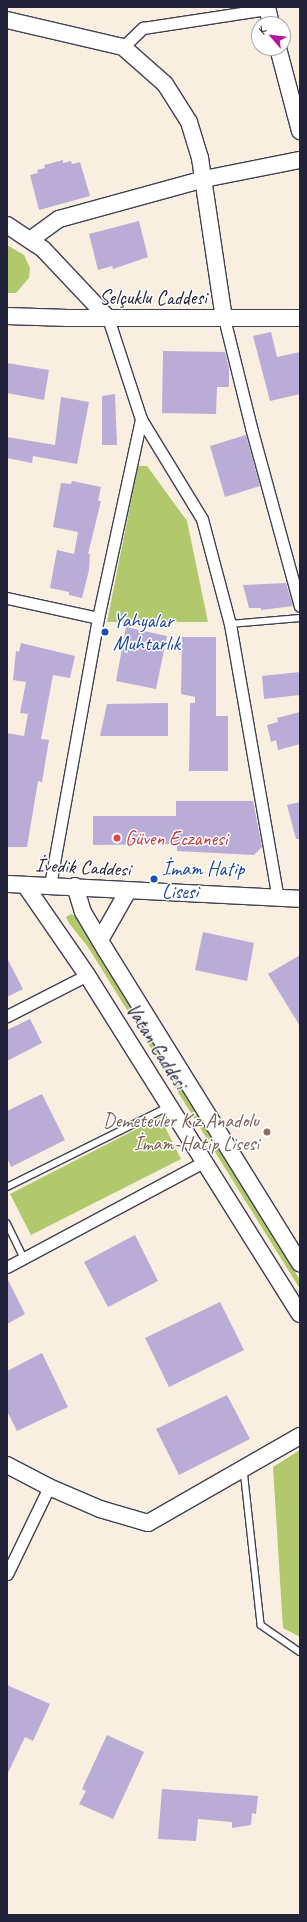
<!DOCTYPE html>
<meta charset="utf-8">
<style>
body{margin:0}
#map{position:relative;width:307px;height:1922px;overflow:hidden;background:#f8efe0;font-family:Caveat,sans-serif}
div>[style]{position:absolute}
.green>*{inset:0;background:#b1c86c}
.building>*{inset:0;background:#b9acd6}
.roads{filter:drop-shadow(1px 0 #424154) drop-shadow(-1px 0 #424154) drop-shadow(0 1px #424154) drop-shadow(0 -1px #424154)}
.lane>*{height:5.5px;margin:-2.75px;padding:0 2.75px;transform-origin:2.75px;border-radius:2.75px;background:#fff}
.street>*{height:11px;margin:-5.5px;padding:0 5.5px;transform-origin:5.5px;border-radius:5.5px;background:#fff}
.secondary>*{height:16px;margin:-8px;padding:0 8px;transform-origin:8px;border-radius:8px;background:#fff}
.dots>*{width:11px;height:11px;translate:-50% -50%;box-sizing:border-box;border:2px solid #fff;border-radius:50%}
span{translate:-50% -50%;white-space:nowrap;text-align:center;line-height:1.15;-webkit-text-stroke:3px #fff;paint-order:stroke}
.street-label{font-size:20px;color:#22223b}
.transit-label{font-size:20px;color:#164399}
.left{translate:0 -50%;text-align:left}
.health-label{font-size:20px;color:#be3a42}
.education-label{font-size:20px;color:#785e54}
.right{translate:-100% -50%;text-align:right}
.frame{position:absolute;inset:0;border:8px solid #22223b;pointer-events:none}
.north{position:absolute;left:251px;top:16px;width:40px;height:40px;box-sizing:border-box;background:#fff;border:1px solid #a7a7b1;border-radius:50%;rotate:298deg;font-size:11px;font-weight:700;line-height:16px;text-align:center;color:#22223b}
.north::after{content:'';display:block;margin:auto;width:14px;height:18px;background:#b5179e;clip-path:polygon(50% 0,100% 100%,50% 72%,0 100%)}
</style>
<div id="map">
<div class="green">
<i style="clip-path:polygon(7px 245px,24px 255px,30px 268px,29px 278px,16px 293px,7px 293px)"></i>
<i style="clip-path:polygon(138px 466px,147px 466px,187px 521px,208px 622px,107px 622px)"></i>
<i style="clip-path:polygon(71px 914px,76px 917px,300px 1280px,300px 1289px,88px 947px,69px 923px,66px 917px)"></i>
<i style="clip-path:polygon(160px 1117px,181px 1159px,31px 1235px,10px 1194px)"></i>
<i style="clip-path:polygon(300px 1450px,300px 1637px,283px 1628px,273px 1467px)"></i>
</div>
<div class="building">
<i style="clip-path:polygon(63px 160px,63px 163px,71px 161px,72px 164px,80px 162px,90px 196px,39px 210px,30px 175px,38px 173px,37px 170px,45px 168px,44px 165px)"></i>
<i style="clip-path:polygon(139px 221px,148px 257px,113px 269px,112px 266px,98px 270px,89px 234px)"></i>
<i style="clip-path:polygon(271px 332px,277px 357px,300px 352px,300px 394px,270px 401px,253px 336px)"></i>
<i style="clip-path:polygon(163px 351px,225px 352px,229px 368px,229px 387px,217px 387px,216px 414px,162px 413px)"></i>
<i style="clip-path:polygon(7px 363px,49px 370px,44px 400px,7px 393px)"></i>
<i style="clip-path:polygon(115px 394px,117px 445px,102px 445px,102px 396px)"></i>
<i style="clip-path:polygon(61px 397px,89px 402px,77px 464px,33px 456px,32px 463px,7px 458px,7px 437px,55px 445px)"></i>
<i style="clip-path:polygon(246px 435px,260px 486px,225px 497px,210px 446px)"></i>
<i style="clip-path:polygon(72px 481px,101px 487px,98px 501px,101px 501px,88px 554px,90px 554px,89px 570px,82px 598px,69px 595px,69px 592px,50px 588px,57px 550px,74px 554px,78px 532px,53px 527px,61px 483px,71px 484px)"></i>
<i style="clip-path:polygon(286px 583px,293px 606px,261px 610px,261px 608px,249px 608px,243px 585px)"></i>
<i style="clip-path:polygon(126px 627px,167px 636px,156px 689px,116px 681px)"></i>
<i style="clip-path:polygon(182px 637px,216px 637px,216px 716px,228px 716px,228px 771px,189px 771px,190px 703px,195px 703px,195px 697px,181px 694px)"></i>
<i style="clip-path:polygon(21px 643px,75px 656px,70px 678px,53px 675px,41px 739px,49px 740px,42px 782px,38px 781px,27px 847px,7px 847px,7px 733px,24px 736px,28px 714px,20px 713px,26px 682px,13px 680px,16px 651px,19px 652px)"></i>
<i style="clip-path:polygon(300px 672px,300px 695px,264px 699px,262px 676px)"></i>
<i style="clip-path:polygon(168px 703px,168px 736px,100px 736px,107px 704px)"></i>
<i style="clip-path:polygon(300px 712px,300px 744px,278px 750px,276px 740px,271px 742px,267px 725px,278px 722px,277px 718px)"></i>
<i style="clip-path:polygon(176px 801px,253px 801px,262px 847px,254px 855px,177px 851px,177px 844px,93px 845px,93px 816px,176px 816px)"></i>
<i style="clip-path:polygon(300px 802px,300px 839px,296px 839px,287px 805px)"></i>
<i style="clip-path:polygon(203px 932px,254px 943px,247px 981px,195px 970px)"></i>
<i style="clip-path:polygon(300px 955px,300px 1026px,268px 974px)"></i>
<i style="clip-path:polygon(7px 958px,23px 989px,7px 997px)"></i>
<i style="clip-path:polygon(30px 1019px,42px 1043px,7px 1061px,7px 1030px)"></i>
<i style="clip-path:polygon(42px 1094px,65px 1140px,11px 1167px,7px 1158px,7px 1111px)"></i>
<i style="clip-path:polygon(135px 1235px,158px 1281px,108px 1307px,84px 1262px)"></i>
<i style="clip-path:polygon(7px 1278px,25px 1314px,7px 1324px)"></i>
<i style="clip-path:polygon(220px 1302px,244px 1350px,169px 1387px,145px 1338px)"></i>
<i style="clip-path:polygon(42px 1353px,68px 1407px,17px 1431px,7px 1411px,7px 1371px)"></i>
<i style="clip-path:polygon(227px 1395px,250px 1439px,179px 1475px,156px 1429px)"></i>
<i style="clip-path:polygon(7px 1685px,50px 1704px,33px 1741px,25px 1737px,7px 1775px)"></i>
<i style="clip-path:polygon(107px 1735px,144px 1752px,113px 1819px,79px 1804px,86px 1791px,82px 1789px)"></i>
<i style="clip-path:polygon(162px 1789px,258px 1796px,256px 1814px,252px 1813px,251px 1825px,232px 1828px,232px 1822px,198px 1819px,196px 1841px,158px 1839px)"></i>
</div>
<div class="roads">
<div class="lane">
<i style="left:230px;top:624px;width:70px;rotate:-4.9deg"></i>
<i style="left:7px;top:1187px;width:180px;rotate:-26.4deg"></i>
<i style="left:7px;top:1223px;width:39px;rotate:64deg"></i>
<i style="left:244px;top:1470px;width:156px;rotate:83.7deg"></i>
<i style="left:261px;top:1625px;width:47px;rotate:34.7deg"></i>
</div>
<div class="street">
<i style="left:123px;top:47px;width:28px;rotate:-44deg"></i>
<i style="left:143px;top:28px;width:125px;rotate:-8.7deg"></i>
<i style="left:224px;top:318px;width:116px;rotate:76.1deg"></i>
<i style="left:252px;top:431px;width:181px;rotate:74.7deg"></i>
<i style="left:141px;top:419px;width:117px;rotate:58.6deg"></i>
<i style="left:202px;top:519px;width:109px;rotate:75.1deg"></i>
<i style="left:230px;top:624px;width:279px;rotate:80.1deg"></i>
<i style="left:7px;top:598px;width:93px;rotate:12.4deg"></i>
<i style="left:50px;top:885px;width:271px;rotate:-79.8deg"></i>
<i style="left:98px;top:618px;width:204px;rotate:-77.8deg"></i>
<i style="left:141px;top:419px;width:106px;rotate:-108.1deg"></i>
<i style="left:7px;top:1016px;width:90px;rotate:-27.1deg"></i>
<i style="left:7px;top:1267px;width:223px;rotate:-28.1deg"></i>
<i style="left:7px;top:1574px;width:97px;rotate:-64.2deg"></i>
</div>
<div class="secondary">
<i style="left:267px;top:7px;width:17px;rotate:77deg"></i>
<i style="left:7px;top:20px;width:119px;rotate:13.1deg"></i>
<i style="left:123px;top:47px;width:56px;rotate:41.4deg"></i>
<i style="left:165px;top:84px;width:45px;rotate:57.7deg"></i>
<i style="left:189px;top:122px;width:38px;rotate:73deg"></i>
<i style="left:200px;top:158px;width:162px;rotate:81.5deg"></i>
<i style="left:278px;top:48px;width:86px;rotate:75.2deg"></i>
<i style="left:7px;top:225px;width:43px;rotate:33.7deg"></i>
<i style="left:43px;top:249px;width:95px;rotate:46.7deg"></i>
<i style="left:30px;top:240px;width:36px;rotate:-36deg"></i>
<i style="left:59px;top:219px;width:150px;rotate:-15.4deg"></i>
<i style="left:204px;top:179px;width:98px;rotate:-11.2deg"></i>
<i style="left:7px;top:316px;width:61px;rotate:1.9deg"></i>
<i style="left:68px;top:318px;width:232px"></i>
<i style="left:7px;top:884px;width:293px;rotate:2.9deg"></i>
<i style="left:25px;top:885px;width:109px;rotate:55.4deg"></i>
<i style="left:87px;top:975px;width:400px;rotate:57.9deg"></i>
<i style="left:75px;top:886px;width:27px;rotate:73deg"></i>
<i style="left:83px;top:912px;width:43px;rotate:59.3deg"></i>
<i style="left:105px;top:949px;width:370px;rotate:58.2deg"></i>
<i style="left:100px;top:940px;width:56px;rotate:-60.3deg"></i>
<i style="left:7px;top:1465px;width:47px;rotate:27.6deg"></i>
<i style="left:49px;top:1487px;width:56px;rotate:23.3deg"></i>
<i style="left:100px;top:1509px;width:50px;rotate:16.3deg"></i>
<i style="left:148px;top:1523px;width:175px;rotate:-29.8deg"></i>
</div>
</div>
<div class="dots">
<i style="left:105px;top:632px;background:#1a4fb4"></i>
<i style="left:117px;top:838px;background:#e0444e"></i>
<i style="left:154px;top:879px;background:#1a4fb4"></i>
<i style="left:267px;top:1132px;background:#8d6e63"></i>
</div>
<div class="street-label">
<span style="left:153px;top:297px">Selçuklu Caddesi</span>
<span style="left:83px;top:867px;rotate:3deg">İvedik Caddesi</span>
<span style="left:157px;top:1046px;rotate:58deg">Vatan Caddesi</span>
</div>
<div class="transit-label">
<span class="left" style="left:113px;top:632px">Yahyalar<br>Muhtarlık</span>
<span class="left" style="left:162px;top:880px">İmam Hatip<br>Lisesi</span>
</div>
<div class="health-label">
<span class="left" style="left:125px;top:838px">Güven Eczanesi</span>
</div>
<div class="education-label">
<span class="right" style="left:259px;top:1132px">Demetevler Kız Anadolu<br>İmam-Hatip Lisesi</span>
</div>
<div class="frame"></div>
<div class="north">K</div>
</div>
